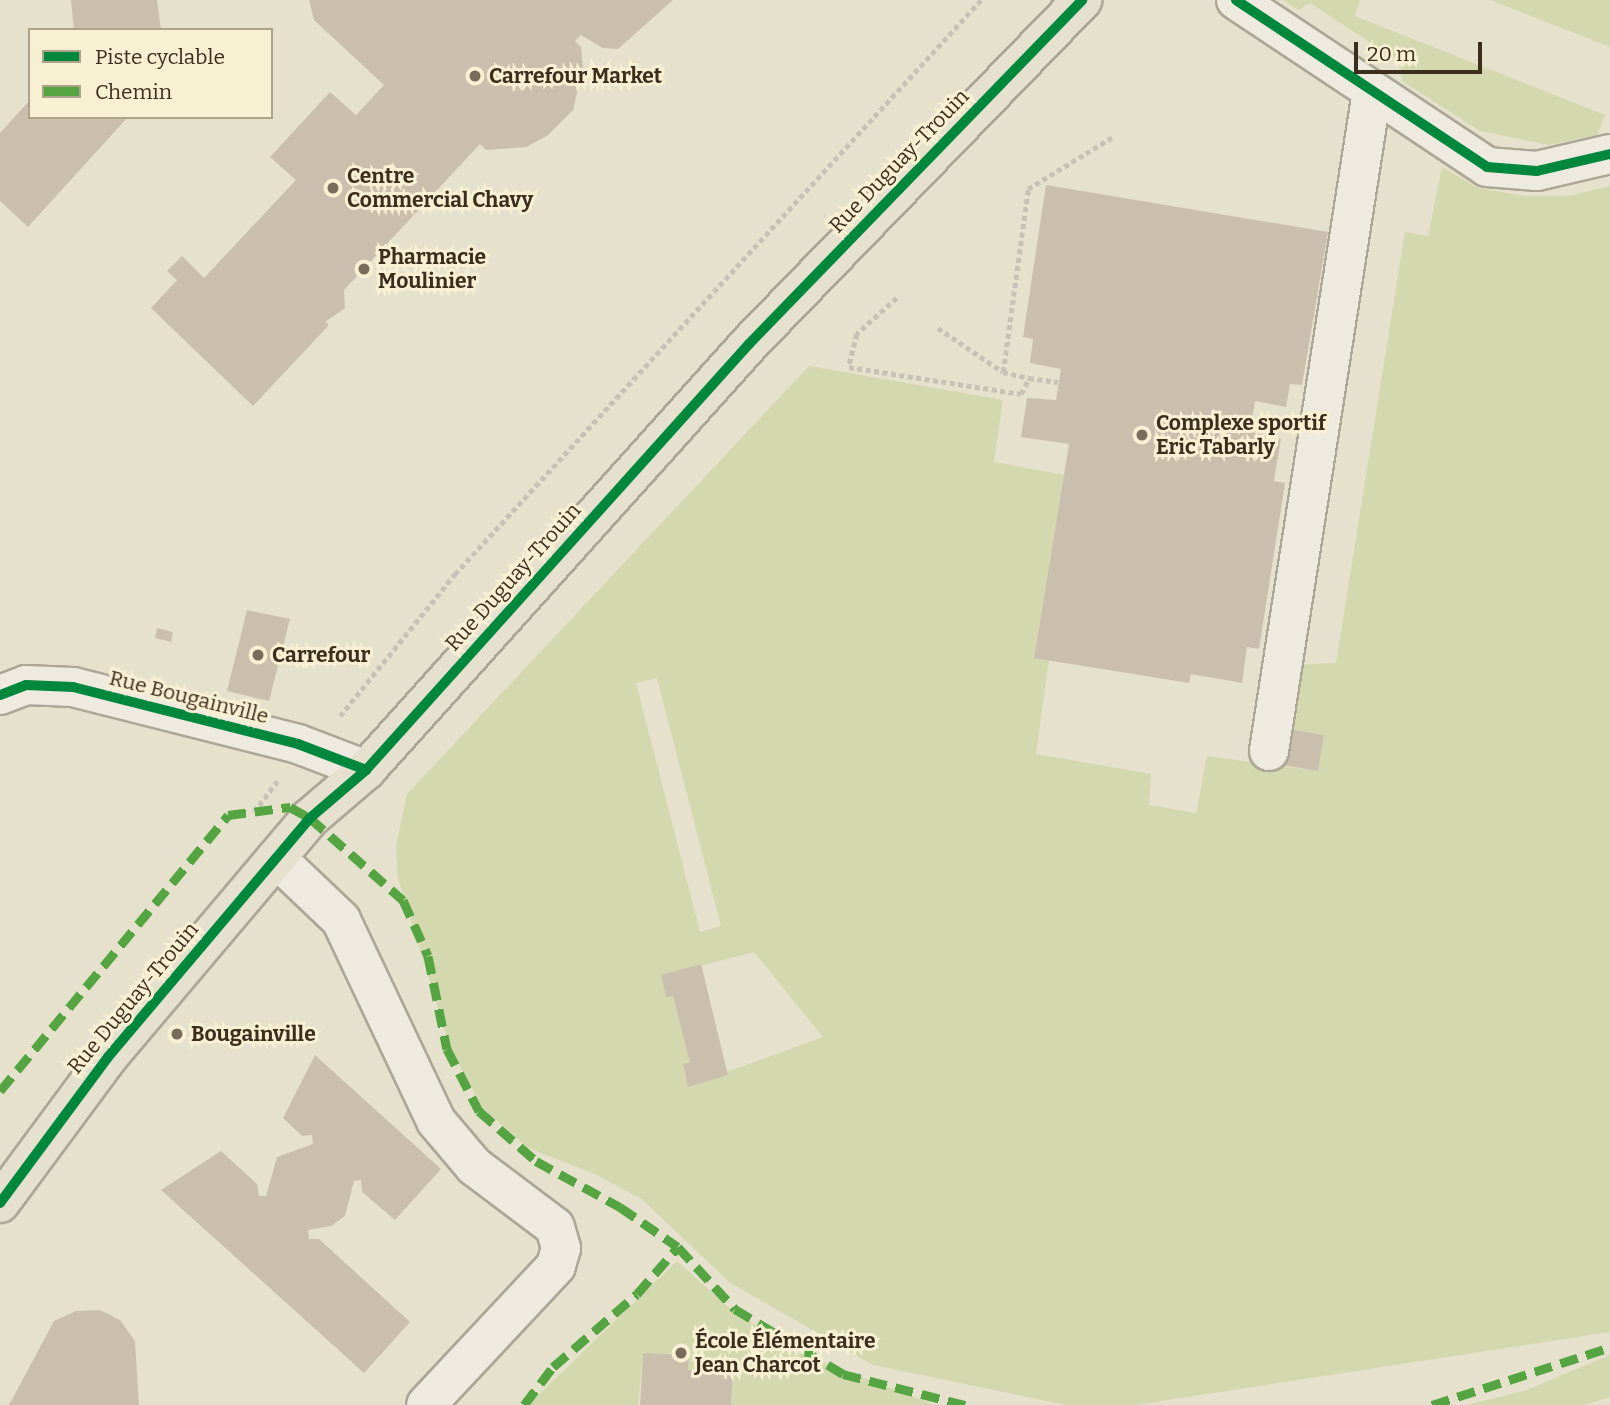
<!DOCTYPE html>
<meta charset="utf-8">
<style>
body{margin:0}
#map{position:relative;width:1610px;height:1405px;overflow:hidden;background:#e6e1cc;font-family:Bitter,serif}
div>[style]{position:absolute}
.green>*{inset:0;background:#d3d8ae}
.building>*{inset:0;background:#cabfad}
.path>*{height:4.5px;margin-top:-2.25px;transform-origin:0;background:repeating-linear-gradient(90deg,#c7c2b6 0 5px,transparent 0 8.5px)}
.roads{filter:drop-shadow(2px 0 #aca696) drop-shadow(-2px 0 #aca696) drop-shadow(0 2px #aca696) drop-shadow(0 -2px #aca696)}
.minor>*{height:38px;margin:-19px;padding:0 19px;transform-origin:19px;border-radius:19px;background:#eeeadf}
.major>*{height:38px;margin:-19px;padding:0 19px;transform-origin:19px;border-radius:19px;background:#e6e1cf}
.quiet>*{height:9px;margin-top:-4.5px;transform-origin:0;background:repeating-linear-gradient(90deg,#54a441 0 18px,transparent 0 27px)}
.cycleway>*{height:10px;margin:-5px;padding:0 5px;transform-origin:5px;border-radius:5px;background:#00873e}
.dots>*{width:19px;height:19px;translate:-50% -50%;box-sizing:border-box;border:4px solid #f8f0d3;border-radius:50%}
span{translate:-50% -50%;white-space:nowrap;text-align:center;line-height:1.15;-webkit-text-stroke:6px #f8f0d3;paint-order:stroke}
.poi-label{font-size:21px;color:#3c2e1d;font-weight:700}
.left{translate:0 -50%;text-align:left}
.street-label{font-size:21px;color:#3c2e1d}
.legend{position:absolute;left:28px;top:28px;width:245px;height:91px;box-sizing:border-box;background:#f8f0d3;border:2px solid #ada28a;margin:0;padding:9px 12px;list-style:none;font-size:21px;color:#3c2e1d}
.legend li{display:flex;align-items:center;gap:14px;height:35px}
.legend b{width:35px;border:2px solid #ada28a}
.scale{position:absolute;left:1354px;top:42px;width:128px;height:32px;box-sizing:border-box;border:4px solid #3c2e1d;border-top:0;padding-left:9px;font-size:21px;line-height:24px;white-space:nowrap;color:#3c2e1d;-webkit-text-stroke:5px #f8f0d3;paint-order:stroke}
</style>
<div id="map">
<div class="green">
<i style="clip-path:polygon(1283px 0,1360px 0,1355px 16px,1605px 115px,1597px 135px,1549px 145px,1480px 131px,1402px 81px,1400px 62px,1310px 3px,1298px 10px)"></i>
<i style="clip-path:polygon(1490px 0,1610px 0,1610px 47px)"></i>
<i style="clip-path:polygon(evenodd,1442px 167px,1478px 188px,1525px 196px,1569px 196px,1610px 186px,1610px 1332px,1136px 1405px,1066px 1405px,873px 1365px,729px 1282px,643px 1200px,595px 1174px,528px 1148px,482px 1107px,451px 1050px,398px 878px,396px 846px,407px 794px,809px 366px,1003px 400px,994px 462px,1064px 475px,1034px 657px,1049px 660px,1036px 754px,1151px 774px,1149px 805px,1196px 813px,1207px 756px,1318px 771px,1324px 735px,1282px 728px,1290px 665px,1336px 663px,1405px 232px,1428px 236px,1442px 167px,657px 678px,721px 926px,700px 932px,636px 683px,657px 678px,1442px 167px,754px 952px,823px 1037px,688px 1086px,683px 1065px,690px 1063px,673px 996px,666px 997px,661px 976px,754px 952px)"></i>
<i style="clip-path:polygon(677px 1261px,728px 1307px,798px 1353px,935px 1405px,731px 1405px,733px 1374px,688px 1370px,689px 1355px,643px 1353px,638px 1405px,528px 1405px)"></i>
<i style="clip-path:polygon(1610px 1355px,1610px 1397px,1585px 1405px,1466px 1405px,1524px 1391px)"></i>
</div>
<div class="building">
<i style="clip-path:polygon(71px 0,157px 0,161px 30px,74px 30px)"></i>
<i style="clip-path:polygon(309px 0,673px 0,618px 49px,603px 48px,581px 35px,575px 41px,581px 47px,583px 69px,573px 110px,547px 136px,526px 147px,486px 150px,480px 144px,344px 290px,345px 308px,325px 322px,329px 325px,253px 406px,151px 308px,177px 280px,167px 271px,182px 256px,204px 278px,296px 180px,270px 157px,330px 92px,356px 115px,384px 85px,314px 20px)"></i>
<i style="clip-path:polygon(30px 100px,30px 117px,128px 117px,28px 227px,0 201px,0 133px)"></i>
<i style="clip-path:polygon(1046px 185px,1328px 232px,1302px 385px,1290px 384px,1286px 407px,1255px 401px,1250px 432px,1281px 438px,1274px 481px,1285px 483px,1259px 649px,1247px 647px,1242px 683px,1191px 674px,1189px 683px,1034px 658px,1069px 444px,1021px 437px,1027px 398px,1056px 400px,1061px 369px,1030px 363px,1033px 339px,1023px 337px)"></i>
<i style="clip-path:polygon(247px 610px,290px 619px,269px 701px,227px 691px)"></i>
<i style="clip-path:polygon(157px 628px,173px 632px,171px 642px,155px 638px)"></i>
<i style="clip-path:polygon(1282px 728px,1324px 735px,1318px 771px,1276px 764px)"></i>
<i style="clip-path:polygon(701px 964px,728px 1075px,688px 1087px,683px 1064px,690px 1063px,673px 996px,666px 997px,661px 975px)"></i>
<i style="clip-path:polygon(315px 1055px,441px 1169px,395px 1220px,362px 1192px,361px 1180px,354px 1181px,345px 1216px,331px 1226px,308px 1230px,309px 1239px,319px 1239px,410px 1322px,364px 1373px,161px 1190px,221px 1151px,257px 1184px,259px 1196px,266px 1196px,277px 1157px,313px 1144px,312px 1135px,302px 1136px,283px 1118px)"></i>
<i style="clip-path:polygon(100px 1310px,120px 1320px,135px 1341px,139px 1405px,9px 1405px,54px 1321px,76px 1311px)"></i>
<i style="clip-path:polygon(643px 1353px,689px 1355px,688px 1370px,733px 1374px,731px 1405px,640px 1405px)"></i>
</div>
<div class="path">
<i style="left:897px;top:298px;width:54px;rotate:138deg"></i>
<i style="left:857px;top:334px;width:34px;rotate:104deg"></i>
<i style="left:849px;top:367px;width:174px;rotate:8.9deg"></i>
<i style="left:1021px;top:394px;width:18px;rotate:-63deg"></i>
<i style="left:1029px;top:378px;width:29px;rotate:8deg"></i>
<i style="left:938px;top:328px;width:78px;rotate:34.1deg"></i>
<i style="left:1003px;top:372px;width:27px;rotate:13deg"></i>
<i style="left:1003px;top:372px;width:185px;rotate:-82.2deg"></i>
<i style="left:1028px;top:189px;width:101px;rotate:-31.6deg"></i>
<i style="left:340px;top:716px;width:183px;rotate:-51deg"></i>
<i style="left:455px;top:574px;width:779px;rotate:-47.5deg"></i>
<i style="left:254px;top:812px;width:39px;rotate:-53deg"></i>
</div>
<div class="roads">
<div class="minor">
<i style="left:1236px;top:0;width:301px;rotate:33.6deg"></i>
<i style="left:1487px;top:167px;width:50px;rotate:4.6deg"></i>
<i style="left:1537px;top:171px;width:75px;rotate:-13.1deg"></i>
<i style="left:0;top:695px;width:28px;rotate:-21deg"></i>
<i style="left:26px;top:685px;width:47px;rotate:2.4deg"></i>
<i style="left:73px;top:687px;width:232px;rotate:14.2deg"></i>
<i style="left:298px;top:744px;width:73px;rotate:20.9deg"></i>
<i style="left:1269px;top:751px;width:667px;rotate:-81.12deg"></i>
<i style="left:276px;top:858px;width:90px;rotate:43.6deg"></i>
<i style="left:341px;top:920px;width:222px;rotate:64.7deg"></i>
<i style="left:436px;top:1121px;width:59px;rotate:49.8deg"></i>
<i style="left:474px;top:1166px;width:101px;rotate:37deg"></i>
<i style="left:555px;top:1227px;width:22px;rotate:74deg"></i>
<i style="left:561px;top:1248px;width:19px;rotate:106deg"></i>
<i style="left:556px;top:1266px;width:190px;rotate:133.1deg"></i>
</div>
<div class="major">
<i style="left:0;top:1203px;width:182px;rotate:-53.5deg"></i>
<i style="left:108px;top:1057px;width:313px;rotate:-49.8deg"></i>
<i style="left:310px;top:818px;width:74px;rotate:-40.6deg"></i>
<i style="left:366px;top:770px;width:573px;rotate:-48.04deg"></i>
<i style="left:749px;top:344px;width:479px;rotate:-45.9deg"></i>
</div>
</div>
<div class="quiet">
<i style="left:0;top:1091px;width:358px;rotate:-50.4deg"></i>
<i style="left:228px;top:815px;width:63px;rotate:-7.4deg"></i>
<i style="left:290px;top:807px;width:23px;rotate:29deg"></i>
<i style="left:310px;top:818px;width:124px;rotate:41.4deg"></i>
<i style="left:403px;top:900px;width:61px;rotate:65.9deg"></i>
<i style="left:428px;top:956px;width:95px;rotate:78.5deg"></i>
<i style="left:447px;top:1049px;width:70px;rotate:62.7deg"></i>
<i style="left:479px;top:1111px;width:76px;rotate:41.3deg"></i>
<i style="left:536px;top:1161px;width:96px;rotate:28.7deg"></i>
<i style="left:620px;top:1207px;width:70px;rotate:34.6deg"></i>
<i style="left:678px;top:1247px;width:84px;rotate:47.4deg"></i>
<i style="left:735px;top:1309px;width:126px;rotate:31deg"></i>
<i style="left:843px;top:1374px;width:126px;rotate:14.3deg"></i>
<i style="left:524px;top:1405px;width:48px;rotate:-52.7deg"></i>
<i style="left:553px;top:1367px;width:111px;rotate:-41deg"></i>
<i style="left:637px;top:1294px;width:62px;rotate:-48.9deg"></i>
<i style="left:1432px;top:1405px;width:187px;rotate:-18deg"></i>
</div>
<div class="cycleway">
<i style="left:1236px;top:0;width:301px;rotate:33.6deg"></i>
<i style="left:1487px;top:167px;width:50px;rotate:4.6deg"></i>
<i style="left:1537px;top:171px;width:75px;rotate:-13.1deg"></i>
<i style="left:0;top:695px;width:28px;rotate:-21deg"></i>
<i style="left:26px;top:685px;width:47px;rotate:2.4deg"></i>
<i style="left:73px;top:687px;width:232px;rotate:14.2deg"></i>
<i style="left:298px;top:744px;width:73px;rotate:20.9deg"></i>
<i style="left:0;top:1203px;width:182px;rotate:-53.5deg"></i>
<i style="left:108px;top:1057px;width:313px;rotate:-49.8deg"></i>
<i style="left:310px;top:818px;width:74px;rotate:-40.6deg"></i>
<i style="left:366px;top:770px;width:573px;rotate:-48.04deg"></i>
<i style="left:749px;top:344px;width:479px;rotate:-45.9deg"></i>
</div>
<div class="dots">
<i style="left:475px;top:76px;background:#786d5a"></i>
<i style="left:333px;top:188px;background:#786d5a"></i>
<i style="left:364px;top:269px;background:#786d5a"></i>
<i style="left:1142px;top:435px;background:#786d5a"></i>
<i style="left:258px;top:655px;background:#786d5a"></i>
<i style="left:177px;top:1034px;background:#786d5a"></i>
<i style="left:681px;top:1353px;background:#786d5a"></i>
</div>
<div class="poi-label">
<span class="left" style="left:489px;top:76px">Carrefour Market</span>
<span class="left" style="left:347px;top:188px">Centre<br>Commercial Chavy</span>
<span class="left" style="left:378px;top:269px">Pharmacie<br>Moulinier</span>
<span class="left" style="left:1156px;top:435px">Complexe sportif<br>Eric Tabarly</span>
<span class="left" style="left:272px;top:655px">Carrefour</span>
<span class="left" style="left:191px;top:1034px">Bougainville</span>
<span class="left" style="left:695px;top:1353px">École Élémentaire<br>Jean Charcot</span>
</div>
<div class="street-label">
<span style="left:899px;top:161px;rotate:-46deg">Rue Duguay-Trouin</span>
<span style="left:513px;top:577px;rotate:-48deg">Rue Duguay-Trouin</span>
<span style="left:189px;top:697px;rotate:14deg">Rue Bougainville</span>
<span style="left:133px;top:998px;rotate:-50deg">Rue Duguay-Trouin</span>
</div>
<ul class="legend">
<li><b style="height:9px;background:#00873e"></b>Piste cyclable</li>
<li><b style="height:9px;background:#54a441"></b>Chemin</li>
</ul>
<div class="scale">20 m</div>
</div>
